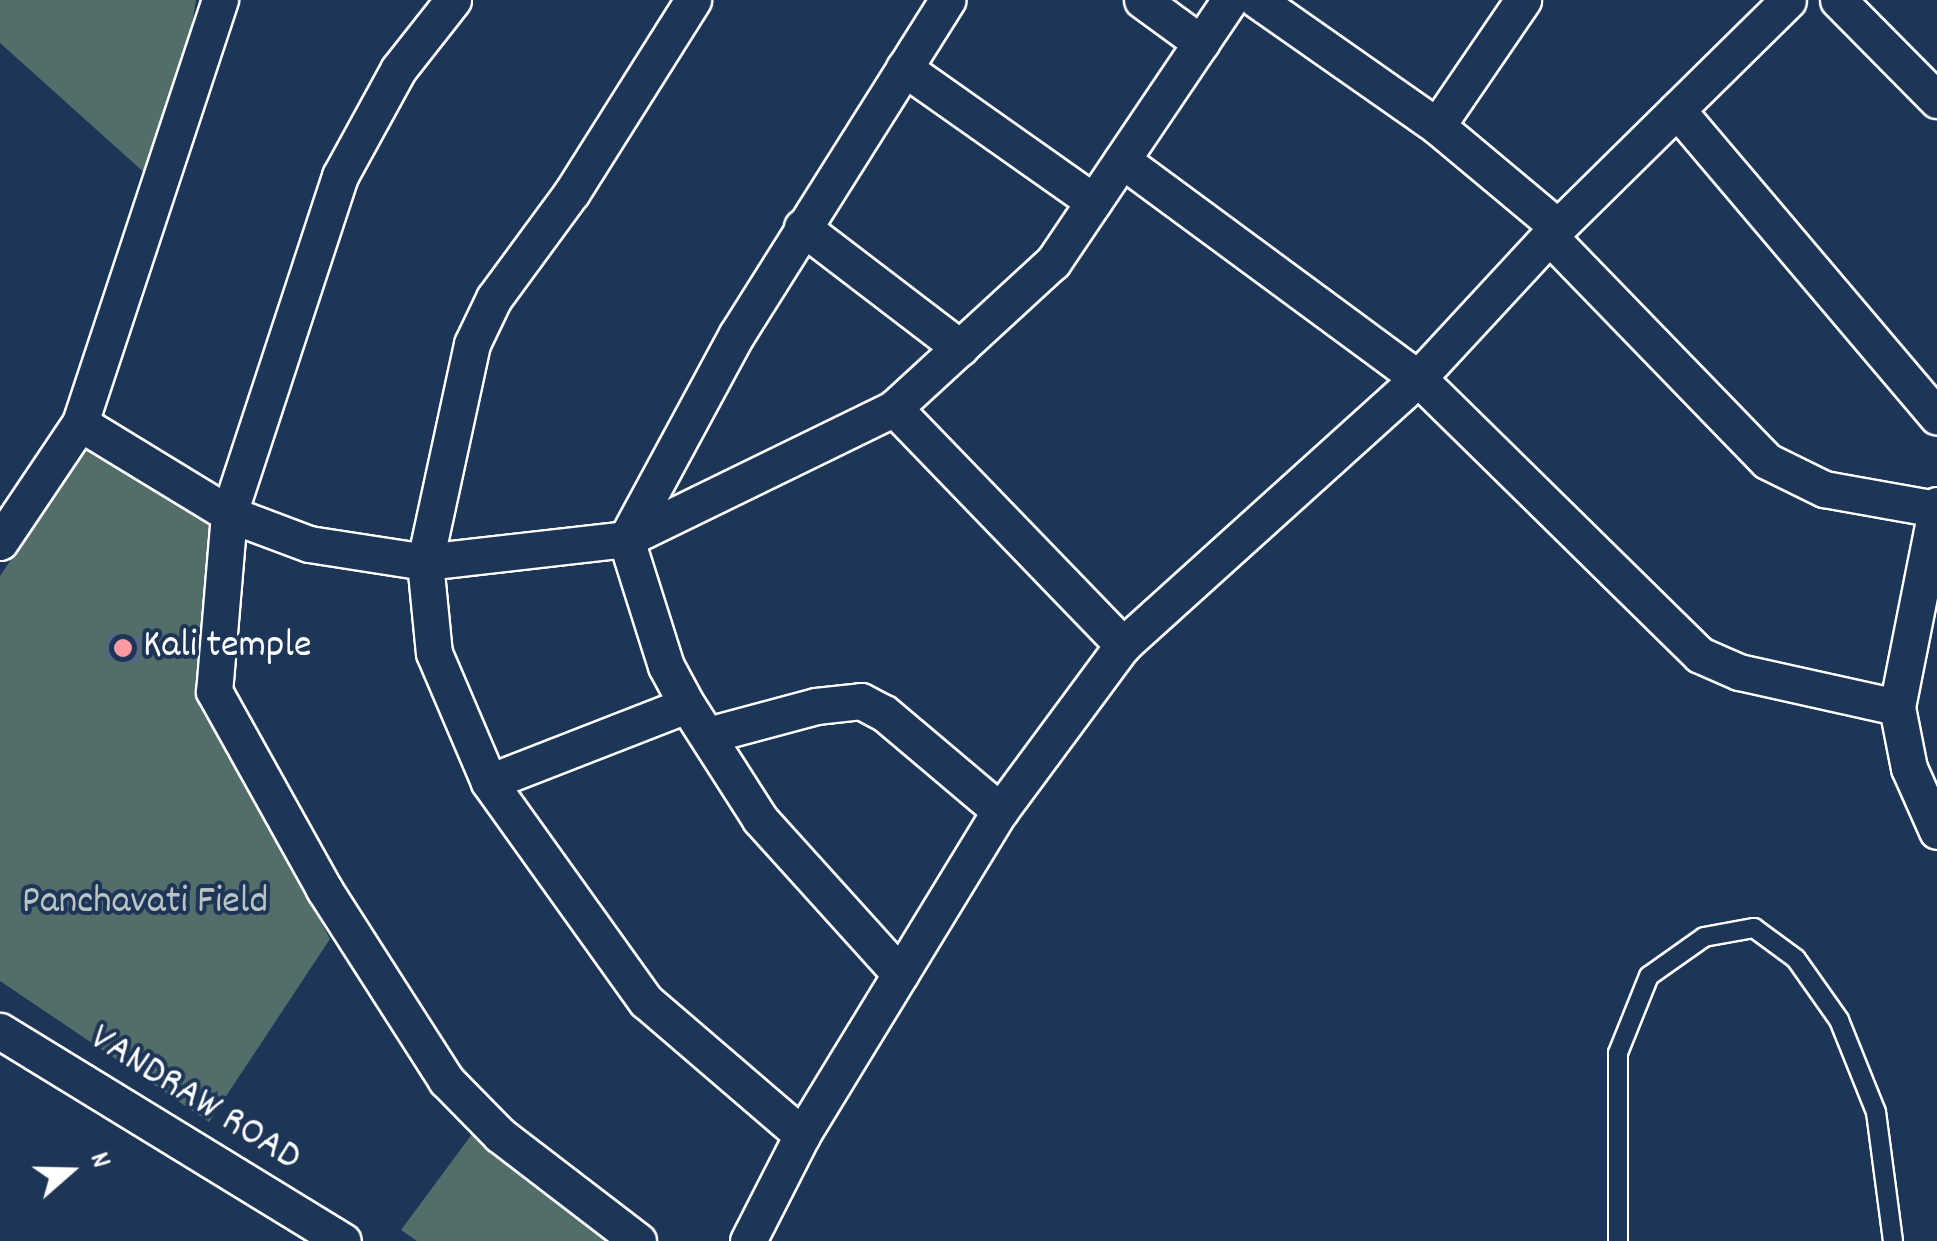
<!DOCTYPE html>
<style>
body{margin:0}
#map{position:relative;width:1937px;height:1241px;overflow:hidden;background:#1d3557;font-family:Dekko,sans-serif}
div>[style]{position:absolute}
.green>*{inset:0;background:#526d6a}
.building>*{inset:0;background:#57658d}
.roads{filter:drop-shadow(2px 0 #fff) drop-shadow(-2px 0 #fff) drop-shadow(0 2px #fff) drop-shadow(0 -2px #fff)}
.lane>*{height:18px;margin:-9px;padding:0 9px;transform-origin:9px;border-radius:9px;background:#1d3557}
.street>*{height:35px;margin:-17.5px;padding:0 17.5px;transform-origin:17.5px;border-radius:17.5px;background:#1d3557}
.dots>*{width:28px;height:28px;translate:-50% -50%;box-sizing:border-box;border:5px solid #1d3557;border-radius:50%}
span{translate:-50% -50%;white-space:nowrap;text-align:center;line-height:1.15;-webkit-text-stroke:8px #1d3557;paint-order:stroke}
.poi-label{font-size:40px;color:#fff}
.left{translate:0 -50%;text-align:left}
.park-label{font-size:40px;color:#bac5c3}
.street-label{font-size:40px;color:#fff}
.north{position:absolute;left:20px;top:1121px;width:100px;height:100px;-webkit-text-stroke:8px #1d3557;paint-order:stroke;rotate:70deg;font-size:28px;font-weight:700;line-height:40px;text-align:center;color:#fff}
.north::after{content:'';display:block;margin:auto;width:35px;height:45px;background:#fff;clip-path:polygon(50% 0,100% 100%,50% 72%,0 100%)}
</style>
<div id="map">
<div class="green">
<i style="clip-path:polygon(0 0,196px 0,187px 54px,147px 175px,0 43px)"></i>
<i style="clip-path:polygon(86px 446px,219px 508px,210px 716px,330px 939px,209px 1122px,0 981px,0 576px)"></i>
<i style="clip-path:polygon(475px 1130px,559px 1203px,610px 1241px,417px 1241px,401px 1230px)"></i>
</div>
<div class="building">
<i style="clip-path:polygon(110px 633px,141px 638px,137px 663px,106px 658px)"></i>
</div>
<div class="roads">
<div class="lane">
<i style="left:1618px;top:1241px;width:188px;rotate:-90deg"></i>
<i style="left:1618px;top:1053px;width:83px;rotate:-68.1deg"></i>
<i style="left:1649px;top:976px;width:67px;rotate:-35.3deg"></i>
<i style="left:1704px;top:937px;width:51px;rotate:-10.2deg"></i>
<i style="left:1754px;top:928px;width:52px;rotate:36.4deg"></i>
<i style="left:1796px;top:959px;width:75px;rotate:54.8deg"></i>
<i style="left:1839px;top:1020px;width:99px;rotate:68.1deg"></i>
<i style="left:1876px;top:1112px;width:130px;rotate:82.5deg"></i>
</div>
<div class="street">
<i style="left:453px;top:0;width:89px;rotate:128.2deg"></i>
<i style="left:398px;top:70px;width:121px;rotate:118.7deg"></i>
<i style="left:340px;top:176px;width:356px;rotate:108.2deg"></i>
<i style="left:229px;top:514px;width:178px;rotate:94.8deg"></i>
<i style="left:214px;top:691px;width:227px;rotate:60.9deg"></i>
<i style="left:324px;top:889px;width:227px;rotate:57.4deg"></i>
<i style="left:446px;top:1080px;width:77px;rotate:45.5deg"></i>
<i style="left:500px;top:1135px;width:174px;rotate:37.5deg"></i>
<i style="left:693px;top:0;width:227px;rotate:122.2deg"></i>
<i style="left:572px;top:192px;width:132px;rotate:126.3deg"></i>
<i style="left:494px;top:298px;width:51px;rotate:115.6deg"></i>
<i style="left:472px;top:344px;width:223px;rotate:102.2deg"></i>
<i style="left:425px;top:562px;width:91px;rotate:84.4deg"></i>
<i style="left:434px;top:653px;width:140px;rotate:66.9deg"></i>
<i style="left:489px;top:782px;width:269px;rotate:54.4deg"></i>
<i style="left:646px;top:1001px;width:206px;rotate:40.7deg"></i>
<i style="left:1142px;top:0;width:73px;rotate:36.1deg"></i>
<i style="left:1257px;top:0;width:220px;rotate:35deg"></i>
<i style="left:1437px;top:126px;width:158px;rotate:39.9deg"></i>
<i style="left:1838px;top:0;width:141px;rotate:45.3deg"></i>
<i style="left:904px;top:68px;width:232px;rotate:35.2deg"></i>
<i style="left:1677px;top:110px;width:402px;rotate:49.7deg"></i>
<i style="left:1437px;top:126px;width:153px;rotate:-55.7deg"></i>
<i style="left:1122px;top:160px;width:368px;rotate:36.4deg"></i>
<i style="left:1418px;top:378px;width:395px;rotate:44.5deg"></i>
<i style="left:1700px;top:655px;width:43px;rotate:23.6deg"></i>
<i style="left:1739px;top:672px;width:162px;rotate:12.5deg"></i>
<i style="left:802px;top:227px;width:199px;rotate:37.4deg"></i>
<i style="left:1549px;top:236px;width:313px;rotate:45.9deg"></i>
<i style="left:1767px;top:461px;width:64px;rotate:26.2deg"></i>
<i style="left:1824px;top:489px;width:114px;rotate:10.1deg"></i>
<i style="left:894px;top:408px;width:330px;rotate:46deg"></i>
<i style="left:80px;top:423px;width:175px;rotate:31.4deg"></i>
<i style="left:229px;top:514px;width:85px;rotate:20.6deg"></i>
<i style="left:309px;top:544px;width:117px;rotate:8.8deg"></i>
<i style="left:425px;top:562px;width:202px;rotate:-6.5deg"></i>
<i style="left:626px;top:539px;width:298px;rotate:-26deg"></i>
<i style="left:894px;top:408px;width:216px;rotate:-42.6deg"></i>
<i style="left:1053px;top:262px;width:316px;rotate:-56deg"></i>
<i style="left:1937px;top:505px;width:206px;rotate:101.2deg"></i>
<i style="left:1897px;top:707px;width:62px;rotate:78.9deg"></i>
<i style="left:1909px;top:768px;width:69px;rotate:66deg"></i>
<i style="left:0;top:542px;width:143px;rotate:-56.1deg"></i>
<i style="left:80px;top:423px;width:446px;rotate:-71.7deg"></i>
<i style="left:708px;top:735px;width:112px;rotate:-15deg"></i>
<i style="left:816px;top:706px;width:45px;rotate:-6.3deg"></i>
<i style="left:861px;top:701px;width:26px;rotate:28deg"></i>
<i style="left:884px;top:713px;width:152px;rotate:40.2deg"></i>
<i style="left:489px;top:782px;width:212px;rotate:-21.3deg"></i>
<i style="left:900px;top:974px;width:209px;rotate:-132.1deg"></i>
<i style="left:760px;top:819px;width:135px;rotate:-122.6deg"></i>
<i style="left:687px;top:705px;width:44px;rotate:-118.3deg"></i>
<i style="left:666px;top:666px;width:133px;rotate:-107.5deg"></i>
<i style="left:626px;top:539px;width:233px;rotate:-61.6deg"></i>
<i style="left:737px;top:334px;width:395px;rotate:-57.8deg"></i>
<i style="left:0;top:1031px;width:402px;rotate:31.5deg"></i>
<i style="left:748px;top:1241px;width:119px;rotate:-63deg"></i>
<i style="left:802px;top:1135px;width:380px;rotate:-58.6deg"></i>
<i style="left:1000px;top:811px;width:207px;rotate:-53.5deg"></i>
<i style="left:1123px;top:645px;width:398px;rotate:-42.1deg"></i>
<i style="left:1418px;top:378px;width:206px;rotate:-47.2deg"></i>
<i style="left:1558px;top:227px;width:323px;rotate:-44.6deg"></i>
</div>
</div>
<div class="dots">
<i style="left:123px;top:648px;background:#ff9aa2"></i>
</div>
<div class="poi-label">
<span class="left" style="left:143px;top:648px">Kali temple</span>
</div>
<div class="park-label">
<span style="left:145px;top:904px">Panchavati Field</span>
</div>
<div class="street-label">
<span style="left:194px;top:1100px;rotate:32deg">VANDRAW ROAD</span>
</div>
<div class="north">N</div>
</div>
